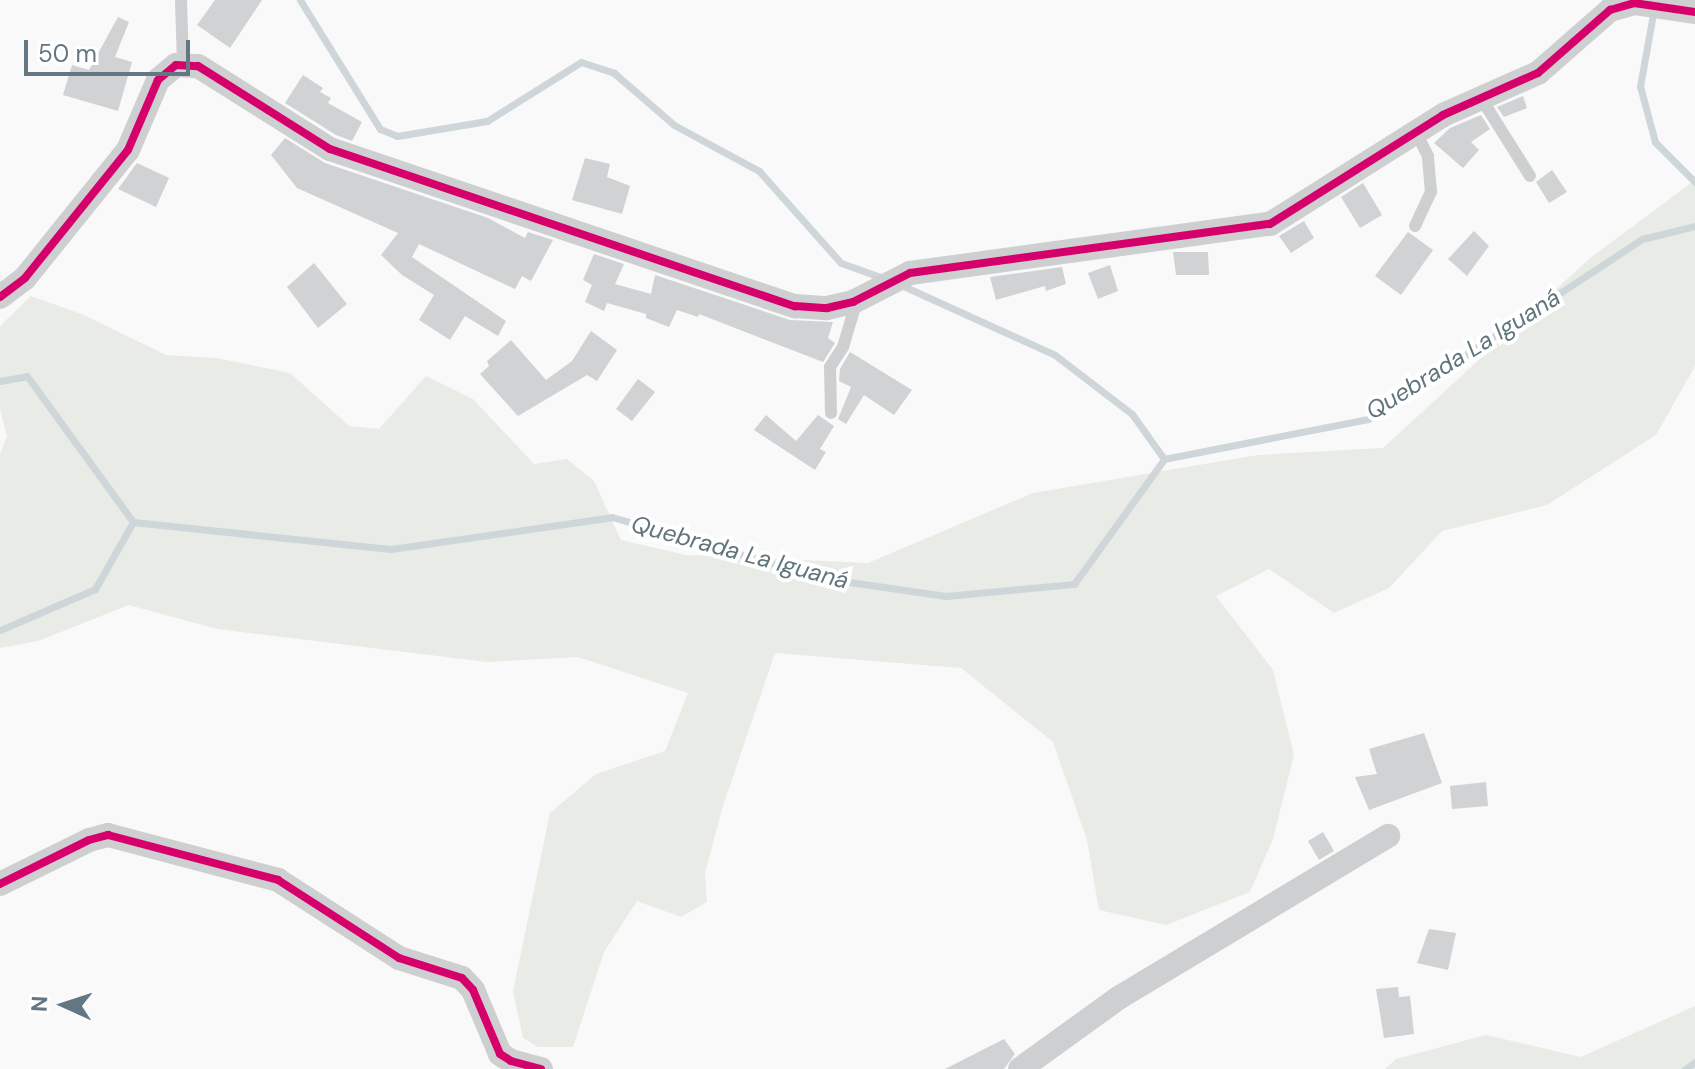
<!DOCTYPE html>
<meta charset="utf-8">
<style>
body{margin:0}
#map{position:relative;width:1695px;height:1069px;overflow:hidden;background:#f9f9f9;font-family:"DM Sans",sans-serif}
div>[style]{position:absolute}
.green>*{inset:0;background:#e8ebe6}
.stream>*{height:7px;margin:-3.5px;padding:0 3.5px;transform-origin:3.5px;border-radius:3.5px;background:#ced6d9}
.building>*{inset:0;background:#d0d2d3}
.lane>*{height:12px;margin:-6px;padding:0 6px;transform-origin:6px;border-radius:6px;background:#cecfd0}
.street>*{height:24px;margin:-12px;padding:0 12px;transform-origin:12px;border-radius:12px;background:#cecfd0}
.cycleway>*{height:8px;margin:-4px;padding:0 4px;transform-origin:4px;border-radius:4px;background:#d6006c}
span{translate:-50% -50%;white-space:nowrap;text-align:center;line-height:1.15;-webkit-text-stroke:8px #fff;paint-order:stroke}
.water-label{font-size:24px;color:#60757c;font-style:italic}
.north{position:absolute;left:24px;top:965px;width:80px;height:80px;-webkit-text-stroke:6px #fff;paint-order:stroke;rotate:273deg;font-size:22px;font-weight:700;line-height:32px;text-align:center;color:#657683}
.north::after{content:'';display:block;margin:auto;width:28px;height:36px;background:#657683;clip-path:polygon(50% 0,100% 100%,50% 72%,0 100%)}
.scale{position:absolute;left:24px;top:40px;width:166px;height:36px;box-sizing:border-box;border:4px solid #657683;border-top:0;padding-left:10px;font-size:24px;line-height:28px;white-space:nowrap;color:#657683;-webkit-text-stroke:6px #fff;paint-order:stroke}
</style>
<div id="map">
<div class="green">
<i style="clip-path:polygon(1695px 180px,1695px 366px,1656px 435px,1547px 505px,1442px 531px,1389px 588px,1334px 613px,1269px 569px,1216px 596px,1273px 670px,1294px 755px,1273px 839px,1250px 892px,1166px 925px,1099px 910px,1087px 840px,1053px 742px,961px 668px,775px 653px,722px 809px,705px 873px,707px 902px,681px 917px,637px 901px,604px 952px,573px 1047px,538px 1047px,523px 1038px,513px 991px,550px 813px,596px 774px,665px 751px,688px 693px,578px 657px,487px 662px,217px 629px,129px 605px,38px 641px,0 648px,0 454px,7px 436px,0 409px,0 326px,31px 296px,84px 315px,166px 355px,216px 358px,290px 373px,349px 426px,379px 429px,426px 376px,473px 399px,534px 464px,567px 459px,594px 481px,621px 540px,686px 555px,868px 563px,1033px 493px,1258px 455px,1383px 448px,1589px 259px)"></i>
<i style="clip-path:polygon(1695px 1006px,1695px 1069px,1385px 1069px,1396px 1059px,1486px 1035px,1581px 1057px)"></i>
</div>
<div class="stream">
<i style="left:300px;top:0;width:152px;rotate:58.2deg"></i>
<i style="left:380px;top:129px;width:18px;rotate:22deg"></i>
<i style="left:397px;top:136px;width:91px;rotate:-9.5deg"></i>
<i style="left:487px;top:121px;width:111px;rotate:-32.1deg"></i>
<i style="left:581px;top:62px;width:35px;rotate:18deg"></i>
<i style="left:614px;top:73px;width:79px;rotate:40.9deg"></i>
<i style="left:674px;top:125px;width:97px;rotate:28.4deg"></i>
<i style="left:759px;top:171px;width:123px;rotate:48.3deg"></i>
<i style="left:841px;top:263px;width:48px;rotate:19.6deg"></i>
<i style="left:1653px;top:14px;width:73px;rotate:100.2deg"></i>
<i style="left:1640px;top:86px;width:58px;rotate:75deg"></i>
<i style="left:1655px;top:142px;width:57px;rotate:45deg"></i>
<i style="left:901px;top:285px;width:169px;rotate:24.4deg"></i>
<i style="left:1055px;top:355px;width:97px;rotate:37.5deg"></i>
<i style="left:1132px;top:414px;width:55px;rotate:54.6deg"></i>
<i style="left:0;top:381px;width:27px;rotate:-10deg"></i>
<i style="left:27px;top:376px;width:180px;rotate:54deg"></i>
<i style="left:0;top:630px;width:103px;rotate:-23.3deg"></i>
<i style="left:95px;top:589px;width:77px;rotate:-60.4deg"></i>
<i style="left:133px;top:522px;width:259px;rotate:6deg"></i>
<i style="left:391px;top:549px;width:223px;rotate:-8.2deg"></i>
<i style="left:612px;top:517px;width:219px;rotate:16.2deg"></i>
<i style="left:822px;top:578px;width:125px;rotate:8.3deg"></i>
<i style="left:946px;top:596px;width:129px;rotate:-5.4deg"></i>
<i style="left:1074px;top:584px;width:154px;rotate:-54.2deg"></i>
<i style="left:1164px;top:459px;width:208px;rotate:-11.1deg"></i>
<i style="left:1368px;top:419px;width:328px;rotate:-33.3deg"></i>
<i style="left:1642px;top:239px;width:55px;rotate:-13.8deg"></i>
<i style="left:1685px;top:1069px;width:12px;rotate:-35deg"></i>
</div>
<div class="building">
<i style="clip-path:polygon(215px 0,262px 0,230px 48px,197px 25px)"></i>
<i style="clip-path:polygon(118px 17px,129px 22px,115px 57px,132px 62px,118px 111px,63px 95px,72px 65px,89px 70px)"></i>
<i style="clip-path:polygon(303px 75px,323px 88px,320px 92px,331px 98px,328px 103px,362px 122px,352px 141px,336px 135px,285px 103px)"></i>
<i style="clip-path:polygon(1523px 96px,1527px 108px,1504px 117px,1497px 107px)"></i>
<i style="clip-path:polygon(1481px 115px,1490px 129px,1471px 142px,1479px 150px,1463px 168px,1434px 143px,1450px 128px)"></i>
<i style="clip-path:polygon(285px 138px,325px 163px,488px 218px,525px 238px,528px 232px,553px 240px,531px 281px,522px 276px,515px 289px,419px 244px,412px 257px,506px 321px,498px 336px,465px 316px,450px 340px,419px 320px,434px 295px,402px 275px,381px 255px,398px 233px,297px 188px,271px 155px)"></i>
<i style="clip-path:polygon(585px 158px,610px 164px,607px 177px,630px 186px,622px 214px,572px 200px)"></i>
<i style="clip-path:polygon(137px 163px,169px 178px,156px 207px,118px 189px)"></i>
<i style="clip-path:polygon(1552px 170px,1567px 192px,1549px 203px,1536px 182px)"></i>
<i style="clip-path:polygon(1363px 183px,1382px 215px,1360px 228px,1341px 197px)"></i>
<i style="clip-path:polygon(1304px 221px,1314px 238px,1291px 253px,1279px 236px)"></i>
<i style="clip-path:polygon(1474px 231px,1489px 246px,1467px 276px,1448px 259px)"></i>
<i style="clip-path:polygon(1408px 232px,1433px 250px,1401px 295px,1375px 276px)"></i>
<i style="clip-path:polygon(1173px 252px,1208px 252px,1209px 275px,1176px 275px)"></i>
<i style="clip-path:polygon(594px 254px,624px 264px,615px 284px,651px 294px,655px 275px,790px 320px,833px 322px,828px 338px,835px 343px,823px 362px,699px 314px,698px 317px,677px 310px,669px 327px,646px 318px,646px 314px,607px 303px,604px 311px,585px 302px,592px 285px,583px 280px)"></i>
<i style="clip-path:polygon(314px 263px,347px 304px,318px 328px,287px 287px)"></i>
<i style="clip-path:polygon(1110px 265px,1118px 291px,1098px 299px,1088px 273px)"></i>
<i style="clip-path:polygon(1062px 267px,1066px 284px,1046px 291px,1045px 286px,996px 300px,990px 277px)"></i>
<i style="clip-path:polygon(591px 331px,617px 350px,597px 381px,587px 375px,518px 416px,480px 374px,489px 366px,487px 361px,511px 340px,546px 380px,572px 361px)"></i>
<i style="clip-path:polygon(850px 352px,912px 390px,894px 415px,864px 395px,846px 424px,838px 419px,851px 387px,839px 381px,840px 369px)"></i>
<i style="clip-path:polygon(638px 379px,655px 392px,632px 421px,616px 409px)"></i>
<i style="clip-path:polygon(766px 415px,796px 441px,818px 415px,834px 426px,820px 449px,826px 452px,815px 470px,754px 430px)"></i>
<i style="clip-path:polygon(1424px 733px,1442px 783px,1369px 810px,1355px 777px,1377px 774px,1369px 749px)"></i>
<i style="clip-path:polygon(1486px 782px,1488px 806px,1452px 809px,1450px 786px)"></i>
<i style="clip-path:polygon(1323px 832px,1334px 851px,1319px 860px,1308px 841px)"></i>
<i style="clip-path:polygon(1429px 929px,1456px 933px,1448px 970px,1417px 963px)"></i>
<i style="clip-path:polygon(1398px 987px,1399px 997px,1410px 996px,1414px 1034px,1384px 1038px,1376px 989px)"></i>
<i style="clip-path:polygon(1004px 1039px,1015px 1054px,1004px 1069px,945px 1069px)"></i>
</div>
<div class="lane">
<i style="left:181px;top:0;width:65px;rotate:88.2deg"></i>
<i style="left:1481px;top:98px;width:92px;rotate:57.9deg"></i>
<i style="left:1415px;top:226px;width:38px;rotate:-65deg"></i>
<i style="left:1431px;top:192px;width:36px;rotate:-95deg"></i>
<i style="left:1428px;top:156px;width:27px;rotate:-117deg"></i>
<i style="left:831px;top:413px;width:46px;rotate:-91.2deg"></i>
<i style="left:830px;top:367px;width:24px;rotate:-57deg"></i>
<i style="left:843px;top:347px;width:49px;rotate:-73.4deg"></i>
</div>
<div class="street">
<i style="left:0;top:297px;width:31px;rotate:-37deg"></i>
<i style="left:25px;top:278px;width:164px;rotate:-51.2deg"></i>
<i style="left:128px;top:150px;width:76px;rotate:-66.8deg"></i>
<i style="left:158px;top:80px;width:23px;rotate:-40deg"></i>
<i style="left:176px;top:65px;width:22px;rotate:3deg"></i>
<i style="left:198px;top:66px;width:156px;rotate:32.2deg"></i>
<i style="left:330px;top:149px;width:491px;rotate:18.7deg"></i>
<i style="left:795px;top:306px;width:32px;rotate:4deg"></i>
<i style="left:827px;top:308px;width:27px;rotate:-13deg"></i>
<i style="left:853px;top:302px;width:64px;rotate:-27deg"></i>
<i style="left:910px;top:273px;width:363px;rotate:-7.8deg"></i>
<i style="left:1270px;top:224px;width:204px;rotate:-32.2deg"></i>
<i style="left:1443px;top:115px;width:104px;rotate:-23.9deg"></i>
<i style="left:1538px;top:73px;width:96px;rotate:-41.2deg"></i>
<i style="left:1610px;top:10px;width:25px;rotate:-16deg"></i>
<i style="left:1634px;top:3px;width:62px;rotate:8.4deg"></i>
<i style="left:0;top:884px;width:99px;rotate:-26.3deg"></i>
<i style="left:89px;top:840px;width:20px;rotate:-15deg"></i>
<i style="left:108px;top:835px;width:176px;rotate:14.8deg"></i>
<i style="left:278px;top:880px;width:144px;rotate:32.8deg"></i>
<i style="left:399px;top:958px;width:66px;rotate:17.6deg"></i>
<i style="left:462px;top:978px;width:16px;rotate:47deg"></i>
<i style="left:473px;top:990px;width:69px;rotate:67.1deg"></i>
<i style="left:500px;top:1054px;width:13px;rotate:32deg"></i>
<i style="left:511px;top:1061px;width:31px;rotate:15deg"></i>
<i style="left:1020px;top:1069px;width:123px;rotate:-35.8deg"></i>
<i style="left:1120px;top:997px;width:313px;rotate:-31deg"></i>
</div>
<div class="cycleway">
<i style="left:0;top:297px;width:31px;rotate:-37deg"></i>
<i style="left:25px;top:278px;width:164px;rotate:-51.2deg"></i>
<i style="left:128px;top:150px;width:76px;rotate:-66.8deg"></i>
<i style="left:158px;top:80px;width:23px;rotate:-40deg"></i>
<i style="left:176px;top:65px;width:22px;rotate:3deg"></i>
<i style="left:198px;top:66px;width:156px;rotate:32.2deg"></i>
<i style="left:330px;top:149px;width:491px;rotate:18.7deg"></i>
<i style="left:795px;top:306px;width:32px;rotate:4deg"></i>
<i style="left:827px;top:308px;width:27px;rotate:-13deg"></i>
<i style="left:853px;top:302px;width:64px;rotate:-27deg"></i>
<i style="left:910px;top:273px;width:363px;rotate:-7.8deg"></i>
<i style="left:1270px;top:224px;width:204px;rotate:-32.2deg"></i>
<i style="left:1443px;top:115px;width:104px;rotate:-23.9deg"></i>
<i style="left:1538px;top:73px;width:96px;rotate:-41.2deg"></i>
<i style="left:1610px;top:10px;width:25px;rotate:-16deg"></i>
<i style="left:1634px;top:3px;width:62px;rotate:8.4deg"></i>
<i style="left:0;top:884px;width:99px;rotate:-26.3deg"></i>
<i style="left:89px;top:840px;width:20px;rotate:-15deg"></i>
<i style="left:108px;top:835px;width:176px;rotate:14.8deg"></i>
<i style="left:278px;top:880px;width:144px;rotate:32.8deg"></i>
<i style="left:399px;top:958px;width:66px;rotate:17.6deg"></i>
<i style="left:462px;top:978px;width:16px;rotate:47deg"></i>
<i style="left:473px;top:990px;width:69px;rotate:67.1deg"></i>
<i style="left:500px;top:1054px;width:13px;rotate:32deg"></i>
<i style="left:511px;top:1061px;width:31px;rotate:15deg"></i>
</div>
<div class="water-label">
<span style="left:1463px;top:354px;rotate:-32deg">Quebrada La Iguaná</span>
<span style="left:740px;top:552px;rotate:15deg">Quebrada La Iguaná</span>
</div>
<div class="north">N</div>
<div class="scale">50 m</div>
</div>
